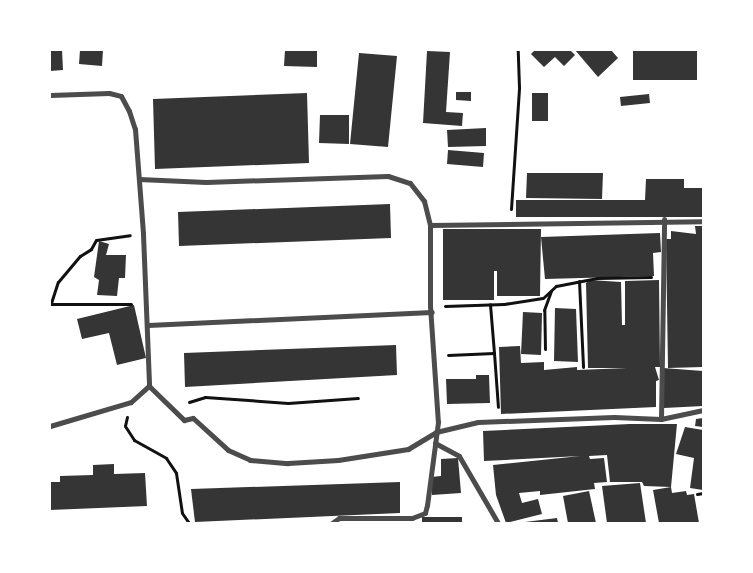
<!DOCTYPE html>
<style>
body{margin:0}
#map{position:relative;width:753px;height:573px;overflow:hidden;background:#fff;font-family:"Space Grotesk",sans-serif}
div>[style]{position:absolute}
.building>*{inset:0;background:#353535}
.path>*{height:3px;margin:-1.5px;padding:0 1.5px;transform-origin:1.5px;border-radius:1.5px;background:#111}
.minor>*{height:5px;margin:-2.5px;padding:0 2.5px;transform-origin:2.5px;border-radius:2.5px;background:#4c4c4c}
span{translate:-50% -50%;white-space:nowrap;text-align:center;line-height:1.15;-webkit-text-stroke:4px #fff;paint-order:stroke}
.frame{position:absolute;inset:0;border:51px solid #fff;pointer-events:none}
</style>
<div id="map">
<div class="building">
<i style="clip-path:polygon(50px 50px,62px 50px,63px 70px,50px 71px)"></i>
<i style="clip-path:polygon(80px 50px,103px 50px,102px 66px,79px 64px)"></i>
<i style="clip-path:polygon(285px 50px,317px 50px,317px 67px,284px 66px)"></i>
<i style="clip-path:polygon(535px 50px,570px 50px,575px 55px,564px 66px,555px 57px,544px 67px,531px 54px)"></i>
<i style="clip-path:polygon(575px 50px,611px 50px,618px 58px,598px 77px)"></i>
<i style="clip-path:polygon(633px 50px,697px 50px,697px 80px,633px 80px)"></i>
<i style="clip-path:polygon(427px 51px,450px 52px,446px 112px,463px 113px,462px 126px,423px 123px)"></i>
<i style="clip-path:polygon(359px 53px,397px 56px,388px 147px,350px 144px)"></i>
<i style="clip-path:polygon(456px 92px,471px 92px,471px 101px,456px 100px)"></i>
<i style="clip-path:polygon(307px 93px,309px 163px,155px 169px,153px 99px)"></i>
<i style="clip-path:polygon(532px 93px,548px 93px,548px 121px,532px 121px)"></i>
<i style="clip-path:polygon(649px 94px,650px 103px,621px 106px,620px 97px)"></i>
<i style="clip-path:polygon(320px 115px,349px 115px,349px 144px,319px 143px)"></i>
<i style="clip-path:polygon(486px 128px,486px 146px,448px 147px,447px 130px)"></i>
<i style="clip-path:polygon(448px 150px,484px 153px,483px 167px,447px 164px)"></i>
<i style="clip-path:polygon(527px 173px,603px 173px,602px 199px,526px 198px)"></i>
<i style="clip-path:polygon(646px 179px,684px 179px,684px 188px,703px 188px,703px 217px,516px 217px,516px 200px,645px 200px)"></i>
<i style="clip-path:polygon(390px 204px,391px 238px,179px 246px,178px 212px)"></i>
<i style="clip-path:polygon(695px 226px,703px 226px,703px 367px,668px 368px,666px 239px,671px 239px,671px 231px,696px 234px)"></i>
<i style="clip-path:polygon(443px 229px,541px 229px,540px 296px,497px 296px,497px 271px,494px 271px,494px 300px,443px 300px)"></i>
<i style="clip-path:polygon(660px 233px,661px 252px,653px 253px,654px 276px,545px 279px,541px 237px)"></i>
<i style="clip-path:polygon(99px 241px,109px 244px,106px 255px,126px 255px,125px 278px,119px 278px,117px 296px,97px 295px,99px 280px,94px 277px)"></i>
<i style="clip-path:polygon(590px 280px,621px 282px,622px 325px,625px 325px,625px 281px,659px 280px,660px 367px,655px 367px,659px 380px,656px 381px,656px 407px,501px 414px,499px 347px,520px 346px,521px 363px,544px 362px,544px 370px,577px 367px,577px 370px,627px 368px,588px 368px,586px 283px)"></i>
<i style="clip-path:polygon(134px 305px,146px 358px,117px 365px,109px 333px,82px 339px,77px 319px)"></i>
<i style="clip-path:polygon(555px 308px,576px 309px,578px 362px,554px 361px)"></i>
<i style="clip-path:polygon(523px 312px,542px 313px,541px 355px,521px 354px)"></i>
<i style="clip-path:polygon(396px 345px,397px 375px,185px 387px,184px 353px)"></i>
<i style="clip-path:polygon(663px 368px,703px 371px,703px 406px,664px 408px)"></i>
<i style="clip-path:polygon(476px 375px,489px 375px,490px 403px,447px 404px,446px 379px,476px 379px)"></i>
<i style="clip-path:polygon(703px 418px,703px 427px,695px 426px,696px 419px)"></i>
<i style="clip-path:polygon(630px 424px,677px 424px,671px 487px,644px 486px,642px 482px,610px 482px,607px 455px,589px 456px,590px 459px,604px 458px,607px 482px,594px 483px,595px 489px,540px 495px,540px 491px,519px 493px,522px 503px,538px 499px,542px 514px,506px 523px,496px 495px,493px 465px,580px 456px,484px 461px,483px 431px)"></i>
<i style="clip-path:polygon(685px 427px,703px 430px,703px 490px,690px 488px,694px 458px,676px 454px)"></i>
<i style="clip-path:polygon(458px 458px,461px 493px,432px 495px,431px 477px,441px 476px,441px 459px)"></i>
<i style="clip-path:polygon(114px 464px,114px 474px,145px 473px,147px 506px,50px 510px,50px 482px,60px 482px,60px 476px,93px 475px,93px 465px)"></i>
<i style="clip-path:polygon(400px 482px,400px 513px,195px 522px,191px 489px)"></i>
<i style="clip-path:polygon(640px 483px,646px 523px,607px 523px,602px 486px)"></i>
<i style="clip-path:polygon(671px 487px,672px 493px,686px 491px,687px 495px,694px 494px,699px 523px,659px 523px,653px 490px)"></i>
<i style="clip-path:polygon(589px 491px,596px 523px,568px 523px,563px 496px)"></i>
<i style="clip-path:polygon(422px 517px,462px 517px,462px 523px,422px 523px)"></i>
<i style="clip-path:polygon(557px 518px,558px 523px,525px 523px,525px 522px)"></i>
</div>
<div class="path">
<i style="left:511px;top:209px;width:122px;rotate:-86.2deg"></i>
<i style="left:519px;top:87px;width:37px;rotate:-92deg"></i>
<i style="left:579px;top:281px;width:86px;rotate:87.3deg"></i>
<i style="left:51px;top:303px;width:22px;rotate:-72deg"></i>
<i style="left:58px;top:282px;width:34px;rotate:-50deg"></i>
<i style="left:80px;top:256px;width:13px;rotate:-32deg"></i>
<i style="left:91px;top:249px;width:10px;rotate:-61deg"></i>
<i style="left:96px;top:240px;width:34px;rotate:-8deg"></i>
<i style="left:50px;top:304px;width:81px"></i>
<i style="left:445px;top:306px;width:59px;rotate:-1.9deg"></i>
<i style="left:504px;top:304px;width:39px;rotate:-9deg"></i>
<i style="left:543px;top:298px;width:18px;rotate:-43deg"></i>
<i style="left:556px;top:286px;width:42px;rotate:-11deg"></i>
<i style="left:597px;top:278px;width:54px;rotate:-1.1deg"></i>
<i style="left:545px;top:349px;width:39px;rotate:-91deg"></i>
<i style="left:544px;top:310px;width:20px;rotate:-70deg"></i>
<i style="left:494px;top:353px;width:54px;rotate:85.8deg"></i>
<i style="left:448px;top:355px;width:46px;rotate:-2.5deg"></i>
<i style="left:494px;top:353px;width:49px;rotate:-94.7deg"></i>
<i style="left:189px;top:402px;width:17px;rotate:-17deg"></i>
<i style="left:205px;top:397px;width:83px;rotate:4.1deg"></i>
<i style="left:288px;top:403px;width:70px;rotate:-4.1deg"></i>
<i style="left:127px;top:417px;width:9px;rotate:103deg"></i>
<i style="left:125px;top:426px;width:17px;rotate:57deg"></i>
<i style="left:134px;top:440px;width:37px;rotate:29deg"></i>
<i style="left:166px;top:458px;width:18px;rotate:56deg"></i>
<i style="left:176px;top:473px;width:40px;rotate:81.5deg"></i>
<i style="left:182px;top:513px;width:12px;rotate:55deg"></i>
<i style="left:697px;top:494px;width:6px;rotate:-9deg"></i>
</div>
<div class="minor">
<i style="left:50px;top:95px;width:59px;rotate:-1.9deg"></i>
<i style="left:109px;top:93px;width:12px;rotate:14deg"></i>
<i style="left:121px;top:96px;width:17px;rotate:62deg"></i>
<i style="left:129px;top:111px;width:19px;rotate:72deg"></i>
<i style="left:135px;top:129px;width:105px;rotate:85.6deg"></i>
<i style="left:143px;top:234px;width:152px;rotate:87.7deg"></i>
<i style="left:149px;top:386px;width:49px;rotate:44.2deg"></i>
<i style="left:184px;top:420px;width:9px;rotate:-13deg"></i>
<i style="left:193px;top:418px;width:47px;rotate:42.4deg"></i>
<i style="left:228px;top:450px;width:24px;rotate:24deg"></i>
<i style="left:250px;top:460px;width:38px;rotate:5deg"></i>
<i style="left:288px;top:463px;width:50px;rotate:-3.4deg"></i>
<i style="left:338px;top:460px;width:71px;rotate:-8.9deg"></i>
<i style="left:408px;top:449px;width:33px;rotate:-31deg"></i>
<i style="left:436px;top:432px;width:43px;rotate:-13.4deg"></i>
<i style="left:478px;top:422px;width:136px;rotate:-2.1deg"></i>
<i style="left:614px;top:417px;width:47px;rotate:2.4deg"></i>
<i style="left:661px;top:419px;width:43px;rotate:-12.1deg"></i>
<i style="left:139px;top:179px;width:67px;rotate:2.6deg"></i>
<i style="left:206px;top:182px;width:182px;rotate:-1.9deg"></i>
<i style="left:388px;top:176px;width:23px;rotate:18deg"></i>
<i style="left:410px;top:183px;width:23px;rotate:52deg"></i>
<i style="left:424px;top:201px;width:25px;rotate:76deg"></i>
<i style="left:430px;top:225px;width:81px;rotate:90deg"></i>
<i style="left:430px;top:306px;width:116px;rotate:86.1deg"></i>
<i style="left:438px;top:422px;width:84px;rotate:97.5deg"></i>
<i style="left:427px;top:505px;width:8px;rotate:104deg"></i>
<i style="left:425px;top:513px;width:14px;rotate:159deg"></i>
<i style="left:412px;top:518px;width:73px;rotate:180deg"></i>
<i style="left:339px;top:518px;width:9px;rotate:144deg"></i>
<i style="left:430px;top:225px;width:273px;rotate:-0.8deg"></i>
<i style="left:148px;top:325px;width:284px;rotate:-2.6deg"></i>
<i style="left:661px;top:419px;width:200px;rotate:-89.1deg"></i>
<i style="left:50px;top:426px;width:84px;rotate:-16.5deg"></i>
<i style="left:131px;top:402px;width:24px;rotate:-42deg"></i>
<i style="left:435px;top:443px;width:27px;rotate:28deg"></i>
<i style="left:459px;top:456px;width:78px;rotate:59.8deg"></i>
</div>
<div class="frame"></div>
</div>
